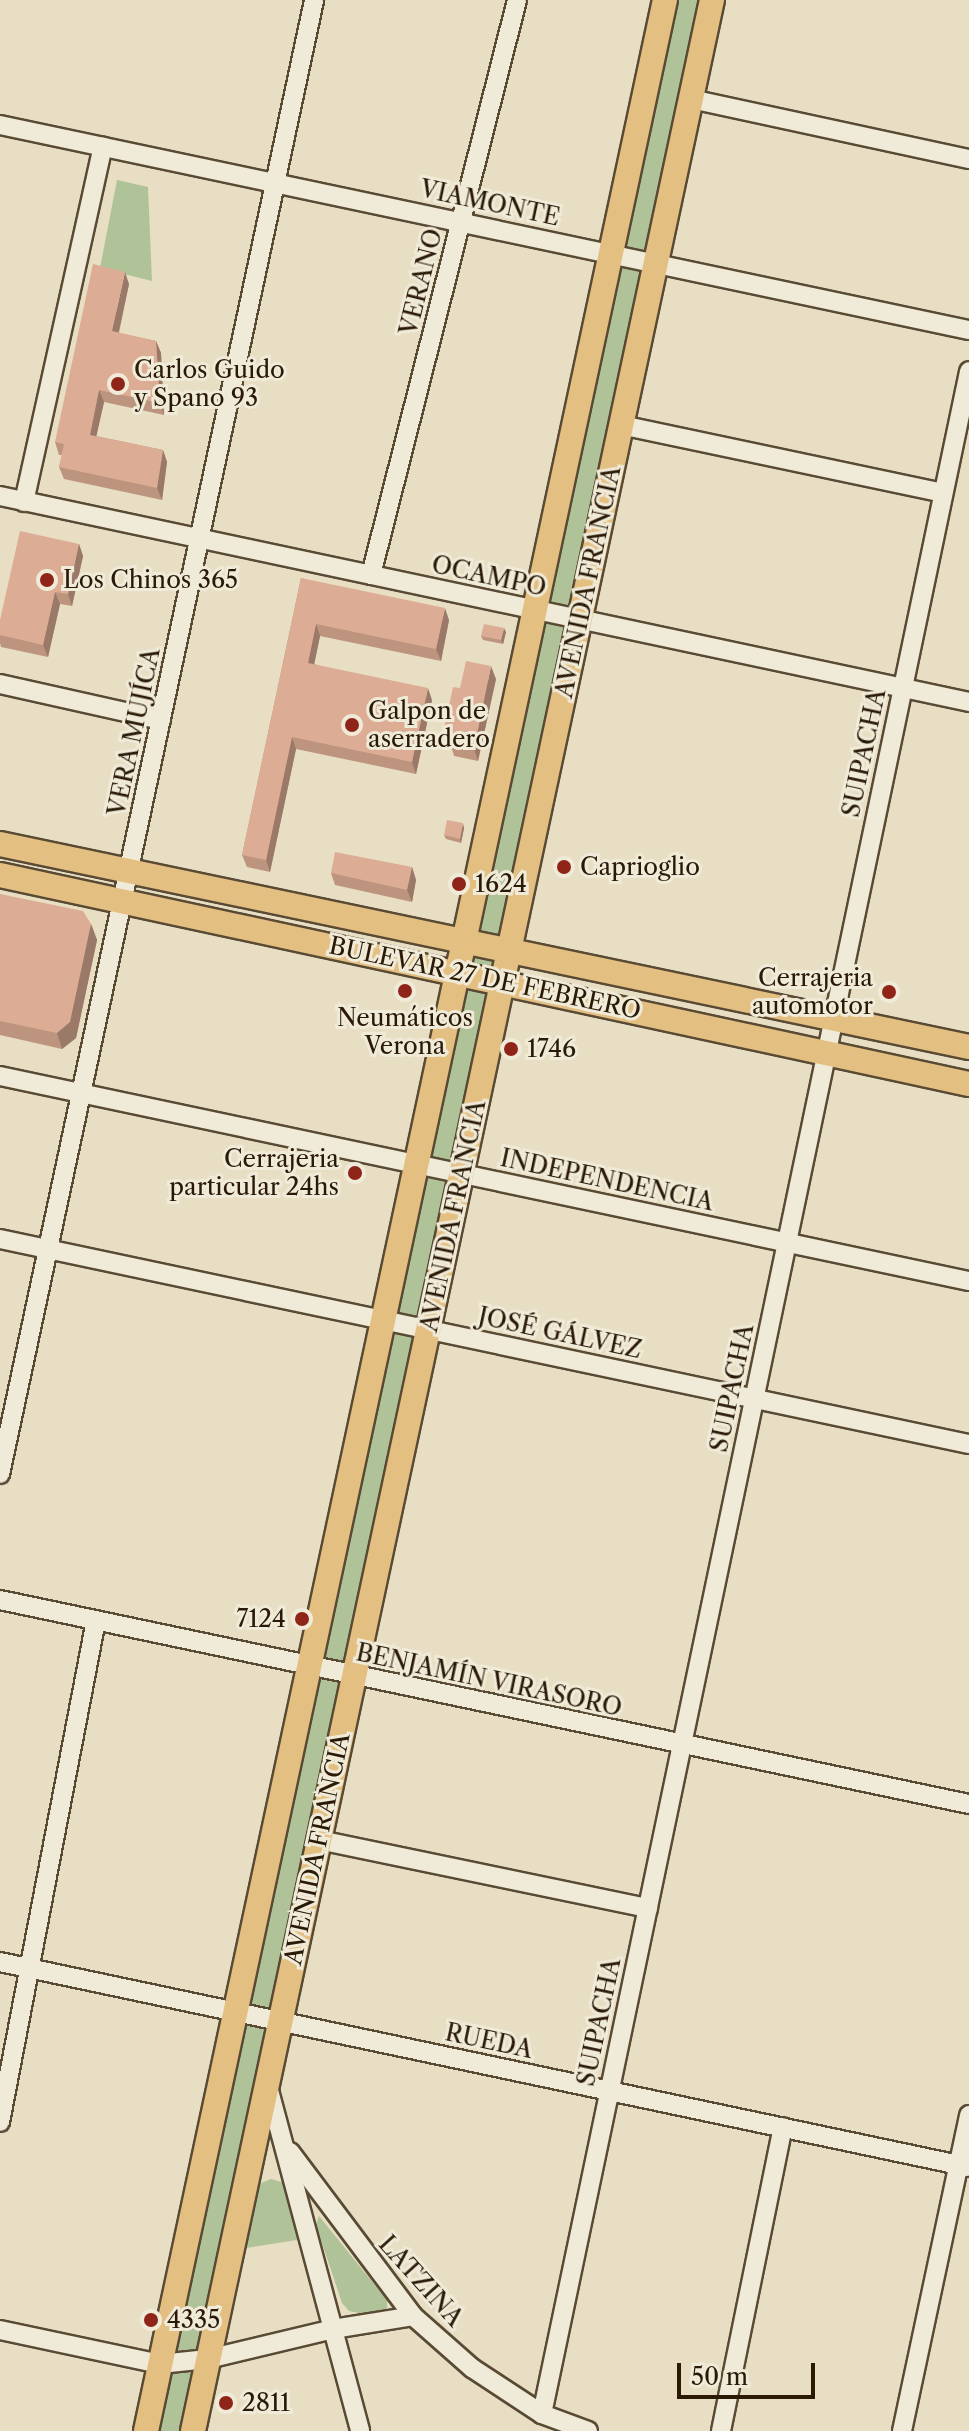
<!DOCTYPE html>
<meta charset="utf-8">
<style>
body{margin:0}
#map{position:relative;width:969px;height:2431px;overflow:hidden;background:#e8dec3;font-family:"Libre Caslon Text",serif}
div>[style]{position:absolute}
.green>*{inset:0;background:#b0c298}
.roads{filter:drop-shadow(2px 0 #594a34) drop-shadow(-2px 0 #594a34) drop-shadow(0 2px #594a34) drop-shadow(0 -2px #594a34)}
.minor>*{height:18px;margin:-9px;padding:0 9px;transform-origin:9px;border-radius:9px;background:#f0ead8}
.major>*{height:24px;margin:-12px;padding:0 12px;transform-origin:12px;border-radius:12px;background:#e4bf82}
.wall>*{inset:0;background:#bd957f}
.shaded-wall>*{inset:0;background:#9a7968}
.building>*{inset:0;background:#dcad94}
.dots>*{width:22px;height:22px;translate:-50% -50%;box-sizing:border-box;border:4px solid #f0ead8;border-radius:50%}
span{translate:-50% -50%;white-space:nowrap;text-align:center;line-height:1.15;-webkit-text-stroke:6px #f0ead8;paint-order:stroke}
.street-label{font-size:24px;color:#291905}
.poi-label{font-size:24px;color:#291905}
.left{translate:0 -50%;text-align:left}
.right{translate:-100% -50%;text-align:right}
.scale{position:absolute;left:677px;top:2363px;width:138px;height:36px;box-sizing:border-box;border:4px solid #291905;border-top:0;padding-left:10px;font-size:24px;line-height:28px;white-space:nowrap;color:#291905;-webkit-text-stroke:6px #f0ead8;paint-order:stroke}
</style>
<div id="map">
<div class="green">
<i style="clip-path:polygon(665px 0,712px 0,193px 2431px,146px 2431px)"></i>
<i style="clip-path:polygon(117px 180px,148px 187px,152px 281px,100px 268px)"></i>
<i style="clip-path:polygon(271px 2179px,285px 2183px,303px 2239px,246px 2248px,259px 2184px)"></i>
<i style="clip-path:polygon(319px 2216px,387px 2300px,387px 2309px,363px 2314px,349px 2311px,342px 2303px,316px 2225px)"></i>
</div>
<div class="roads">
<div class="minor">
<i style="left:691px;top:99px;width:284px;rotate:12.2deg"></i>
<i style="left:0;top:125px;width:990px;rotate:11.95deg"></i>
<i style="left:621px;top:425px;width:329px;rotate:11.9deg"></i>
<i style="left:0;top:496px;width:991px;rotate:12deg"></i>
<i style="left:24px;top:502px;width:364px;rotate:-77.5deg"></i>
<i style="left:371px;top:575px;width:593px;rotate:-75.75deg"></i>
<i style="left:0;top:684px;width:165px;rotate:12.6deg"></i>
<i style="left:0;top:1076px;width:990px;rotate:11.95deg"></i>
<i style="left:0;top:1239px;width:990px;rotate:11.95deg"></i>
<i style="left:0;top:1474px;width:1507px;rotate:-77.97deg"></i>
<i style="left:0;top:1600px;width:990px;rotate:11.89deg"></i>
<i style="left:319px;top:1840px;width:336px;rotate:11.7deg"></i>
<i style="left:0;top:1962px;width:990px;rotate:11.95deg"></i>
<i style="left:267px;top:2083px;width:360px;rotate:75deg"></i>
<i style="left:0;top:2122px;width:511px;rotate:-79.17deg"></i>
<i style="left:290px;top:2152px;width:205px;rotate:53.1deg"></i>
<i style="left:413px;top:2316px;width:79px;rotate:41.4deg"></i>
<i style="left:472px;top:2368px;width:84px;rotate:33.3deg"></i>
<i style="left:542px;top:2414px;width:49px;rotate:20.3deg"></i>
<i style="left:0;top:2330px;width:164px;rotate:12deg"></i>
<i style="left:160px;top:2364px;width:48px;rotate:-5.9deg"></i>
<i style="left:208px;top:2359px;width:129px;rotate:-13.5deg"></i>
<i style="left:333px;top:2329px;width:81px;rotate:-9.2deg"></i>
<i style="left:542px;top:2414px;width:2087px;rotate:-78.19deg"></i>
<i style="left:721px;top:2431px;width:310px;rotate:-78.5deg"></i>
<i style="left:902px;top:2431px;width:323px;rotate:-78deg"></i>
</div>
<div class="major">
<i style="left:0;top:844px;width:990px;rotate:11.83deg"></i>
<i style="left:0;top:875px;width:991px;rotate:12.17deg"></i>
<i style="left:146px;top:2431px;width:2486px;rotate:-77.95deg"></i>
<i style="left:193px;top:2431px;width:2486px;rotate:-77.95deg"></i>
</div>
</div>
<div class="wall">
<i style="clip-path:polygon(129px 284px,119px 333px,156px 341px,161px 353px,164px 415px,104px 402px,96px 436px,163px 450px,167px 462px,162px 500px,64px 479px,59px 467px,62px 455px,59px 455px,55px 442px)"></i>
<i style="clip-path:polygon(79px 544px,83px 556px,72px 606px,60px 604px,48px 657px,1px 647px,0 643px,0 620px)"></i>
<i style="clip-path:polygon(301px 578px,449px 620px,441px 661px,320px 636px,314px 664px,432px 700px,416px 774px,296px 749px,270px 872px,247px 867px,242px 855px)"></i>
<i style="clip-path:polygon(506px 632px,503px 644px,483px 640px,481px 636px)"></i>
<i style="clip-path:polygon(496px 679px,478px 761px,454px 756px,451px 746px,448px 746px,443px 733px,460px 688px)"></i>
<i style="clip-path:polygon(464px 828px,461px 843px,446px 839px,444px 835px)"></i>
<i style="clip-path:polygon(412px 867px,416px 880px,412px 902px,335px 885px,331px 873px)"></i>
<i style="clip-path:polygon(0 894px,91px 924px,97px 940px,76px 1038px,62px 1049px,0 1035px)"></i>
</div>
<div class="shaded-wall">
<i style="clip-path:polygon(125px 272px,129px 284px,116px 344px,112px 331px)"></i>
<i style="clip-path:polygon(156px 341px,161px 353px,164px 415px,160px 403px)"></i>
<i style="clip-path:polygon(99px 390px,104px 402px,94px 447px,90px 435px)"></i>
<i style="clip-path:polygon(163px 450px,167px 462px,162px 500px,157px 488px)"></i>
<i style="clip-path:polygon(79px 544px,83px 556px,72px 606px,68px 594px)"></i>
<i style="clip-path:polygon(55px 592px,60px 604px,48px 657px,43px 645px)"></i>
<i style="clip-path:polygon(445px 608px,449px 620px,441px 661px,436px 649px)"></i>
<i style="clip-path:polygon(316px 624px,320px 636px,312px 675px,308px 663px)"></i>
<i style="clip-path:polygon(504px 628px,506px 632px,503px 644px,501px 640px)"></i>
<i style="clip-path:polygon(491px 666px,496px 679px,478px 761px,474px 749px)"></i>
<i style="clip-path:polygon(428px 688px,432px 700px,416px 774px,412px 762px)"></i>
<i style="clip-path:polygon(292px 737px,296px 749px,270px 872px,266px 860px)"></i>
<i style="clip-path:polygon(463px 823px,464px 828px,461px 843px,460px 839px)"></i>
<i style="clip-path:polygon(412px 867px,416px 880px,412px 902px,407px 890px)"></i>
<i style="clip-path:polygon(91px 924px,97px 940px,76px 1038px,62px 1049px,57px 1033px)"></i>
</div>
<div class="building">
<i style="clip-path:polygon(93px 264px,125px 272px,112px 331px,156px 341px,160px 403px,99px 390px,90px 435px,163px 450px,157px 488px,59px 467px,64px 444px,55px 442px)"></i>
<i style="clip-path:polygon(20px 531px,79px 544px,68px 594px,55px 592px,43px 645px,0 635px,0 620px)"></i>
<i style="clip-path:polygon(301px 578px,445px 608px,436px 649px,316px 624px,308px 663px,428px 688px,412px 762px,292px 737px,266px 860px,242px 855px)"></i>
<i style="clip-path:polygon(484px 624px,504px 628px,501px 640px,481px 636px)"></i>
<i style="clip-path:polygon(466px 661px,491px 666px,474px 749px,450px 744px,452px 735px,443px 733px,453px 687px,460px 688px)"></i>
<i style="clip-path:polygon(447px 820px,463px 823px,460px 839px,444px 835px)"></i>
<i style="clip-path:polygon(335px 852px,412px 867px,407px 890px,331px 873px)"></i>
<i style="clip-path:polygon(0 894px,83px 911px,91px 924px,70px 1022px,57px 1033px,0 1021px)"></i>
</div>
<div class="dots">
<i style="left:118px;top:384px;background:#8f2418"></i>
<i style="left:47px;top:580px;background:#8f2418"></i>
<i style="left:352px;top:725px;background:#8f2418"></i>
<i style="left:564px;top:867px;background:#8f2418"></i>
<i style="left:459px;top:884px;background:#8f2418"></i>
<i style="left:405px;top:991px;background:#8f2418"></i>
<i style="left:889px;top:992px;background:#8f2418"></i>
<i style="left:511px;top:1049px;background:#8f2418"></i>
<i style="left:355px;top:1173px;background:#8f2418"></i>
<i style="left:302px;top:1619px;background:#8f2418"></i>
<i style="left:151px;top:2320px;background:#8f2418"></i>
<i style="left:226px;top:2403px;background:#8f2418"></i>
</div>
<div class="street-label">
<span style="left:490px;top:203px;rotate:12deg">VIAMONTE</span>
<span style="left:421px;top:282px;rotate:-76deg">VERANO</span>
<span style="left:489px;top:576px;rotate:12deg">OCAMPO</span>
<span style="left:588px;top:582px;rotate:-78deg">AVENIDA FRANCIA</span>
<span style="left:134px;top:732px;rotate:-78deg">VERA MUJÍCA</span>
<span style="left:864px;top:753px;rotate:-78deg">SUIPACHA</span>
<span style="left:485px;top:978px;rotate:12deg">BULEVAR 27 DE FEBRERO</span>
<span style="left:607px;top:1180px;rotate:12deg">INDEPENDENCIA</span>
<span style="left:453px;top:1216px;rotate:-78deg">AVENIDA FRANCIA</span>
<span style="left:560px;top:1333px;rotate:12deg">JOSÉ GÁLVEZ</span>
<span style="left:732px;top:1388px;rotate:-78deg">SUIPACHA</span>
<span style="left:489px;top:1680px;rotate:12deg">BENJAMÍN VIRASORO</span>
<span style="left:317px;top:1849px;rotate:-78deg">AVENIDA FRANCIA</span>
<span style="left:599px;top:2022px;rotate:-78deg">SUIPACHA</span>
<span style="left:489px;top:2041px;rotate:12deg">RUEDA</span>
<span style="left:421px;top:2281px;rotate:48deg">LATZINA</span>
</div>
<div class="poi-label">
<span class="left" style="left:134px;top:384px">Carlos Guido<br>y Spano 93</span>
<span class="left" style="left:63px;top:580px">Los Chinos 365</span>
<span class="left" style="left:368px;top:725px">Galpon de<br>aserradero</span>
<span class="left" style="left:580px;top:867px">Caprioglio</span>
<span class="left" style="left:475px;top:884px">1624</span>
<span class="right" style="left:873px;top:992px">Cerrajeria<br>automotor</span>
<span style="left:405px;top:1032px">Neumáticos<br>Verona</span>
<span class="left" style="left:527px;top:1049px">1746</span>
<span class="right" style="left:339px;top:1173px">Cerrajeria<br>particular 24hs</span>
<span class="right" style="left:286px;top:1619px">7124</span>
<span class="left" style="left:167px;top:2320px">4335</span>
<span class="left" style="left:242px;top:2403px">2811</span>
</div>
<div class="scale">50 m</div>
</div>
